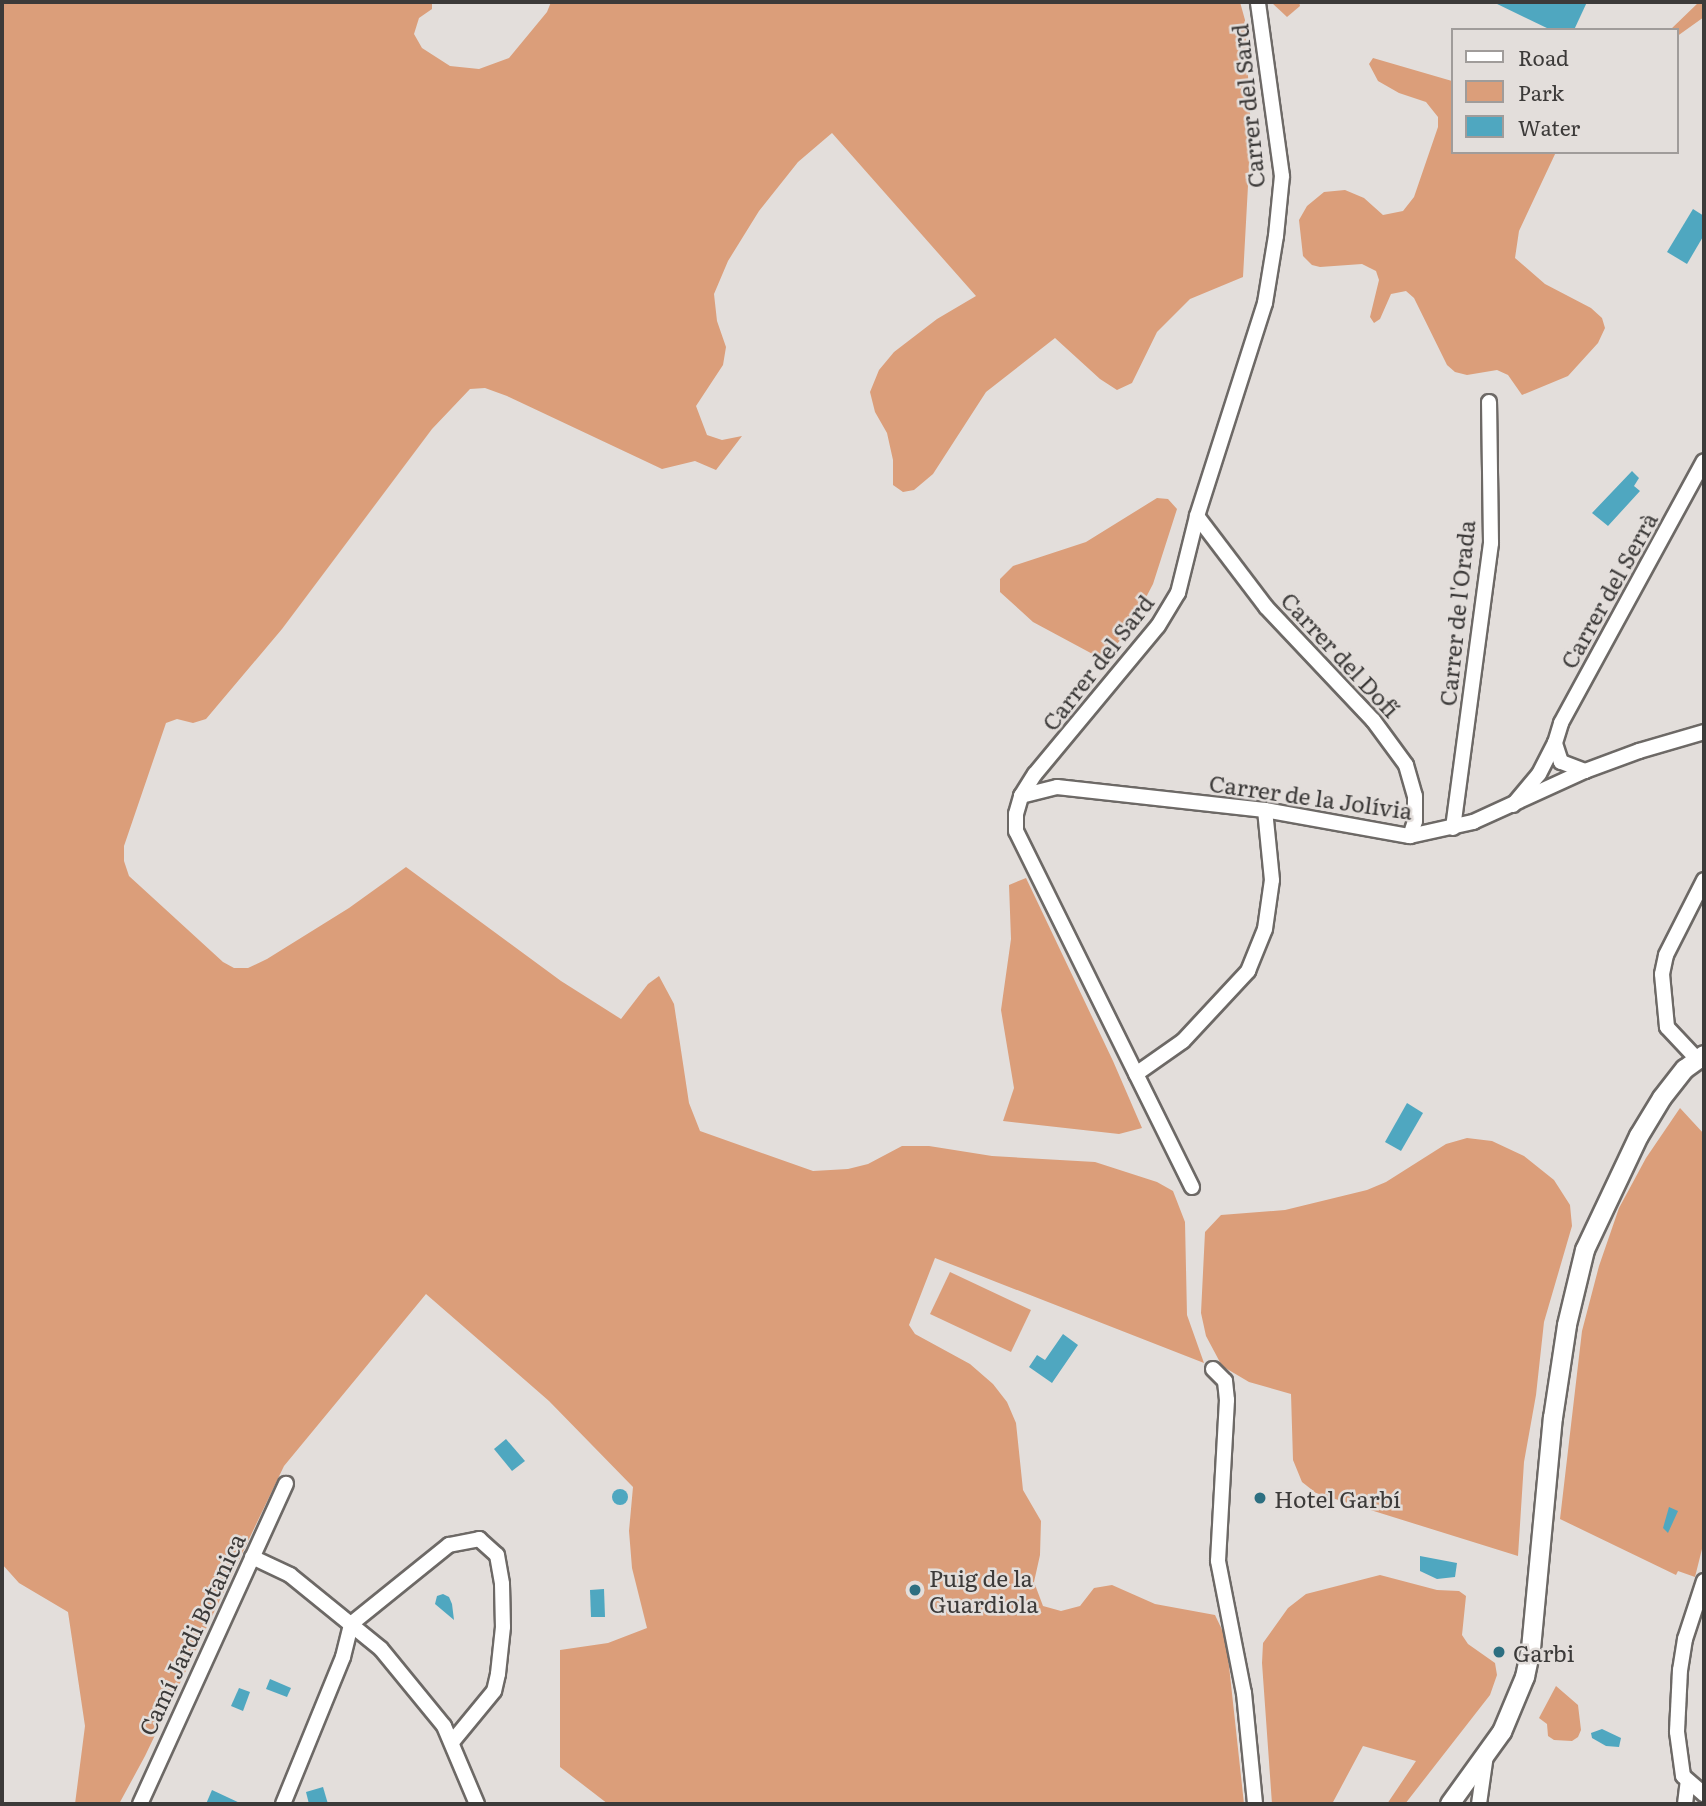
<!DOCTYPE html>
<meta charset="utf-8">
<style>
body{margin:0}
#map{position:relative;width:1706px;height:1806px;overflow:hidden;background:#e3dedb;font-family:Literata,serif}
div>[style]{position:absolute}
.green>*{inset:0;background:#db9e7a}
.water>*{inset:0;background:#4fa7c0}
.round{border-radius:50%}
.roads{filter:drop-shadow(2px 0 #6d6966) drop-shadow(-2px 0 #6d6966) drop-shadow(0 2px #6d6966) drop-shadow(0 -2px #6d6966)}
.minor>*{height:14px;margin:-7px;padding:0 7px;transform-origin:7px;border-radius:7px;background:#fff}
.tertiary>*{height:18px;margin:-9px;padding:0 9px;transform-origin:9px;border-radius:9px;background:#fff}
.dots>*{width:19px;height:19px;translate:-50% -50%;box-sizing:border-box;border:4px solid #e3dedb;border-radius:50%}
span{translate:-50% -50%;white-space:nowrap;text-align:center;line-height:1.15;-webkit-text-stroke:5px #e3dedb;paint-order:stroke}
.street-label{font-size:23px;color:#3c3a39}
.poi-label{font-size:23px;color:#3c3a39}
.left{translate:0 -50%;text-align:left}
.frame{position:absolute;inset:0;border:4px solid #3c3a39;pointer-events:none}
.legend{position:absolute;left:1451px;top:28px;width:228px;height:126px;box-sizing:border-box;background:#e3dedb;border:2px solid #a09c9a;margin:0;padding:9px 12px;list-style:none;font-size:21px;color:#3c3a39}
.legend li{display:flex;align-items:center;gap:14px;height:35px}
.legend b{width:35px;border:2px solid #a09c9a}
</style>
<div id="map">
<div class="green">
<i style="clip-path:polygon(2px 2px,432px 2px,432px 9px,419px 18px,414px 34px,422px 48px,450px 66px,479px 69px,509px 58px,547px 12px,551px 2px,1240px 2px,1245px 20px,1251px 131px,1243px 277px,1190px 299px,1157px 332px,1132px 383px,1117px 390px,1100px 379px,1055px 338px,986px 392px,933px 474px,914px 490px,903px 492px,893px 485px,893px 460px,887px 433px,875px 412px,870px 392px,879px 370px,894px 352px,937px 319px,976px 296px,832px 133px,798px 162px,759px 211px,728px 261px,714px 294px,717px 321px,726px 347px,723px 365px,696px 406px,707px 435px,722px 440px,742px 436px,716px 470px,695px 461px,662px 469px,507px 396px,485px 388px,470px 389px,432px 429px,282px 629px,206px 719px,193px 723px,177px 719px,166px 723px,124px 846px,124px 861px,129px 876px,223px 962px,234px 968px,248px 968px,267px 959px,349px 908px,406px 867px,561px 981px,621px 1019px,648px 984px,659px 976px,674px 1004px,689px 1103px,700px 1131px,813px 1171px,848px 1169px,868px 1164px,902px 1146px,929px 1146px,992px 1156px,1095px 1162px,1157px 1182px,1173px 1191px,1185px 1222px,1187px 1315px,1204px 1363px,935px 1258px,909px 1325px,915px 1334px,970px 1364px,993px 1384px,1007px 1402px,1016px 1423px,1023px 1490px,1041px 1521px,1040px 1555px,1034px 1582px,1043px 1606px,1061px 1611px,1080px 1606px,1094px 1588px,1112px 1585px,1155px 1604px,1215px 1615px,1226px 1638px,1244px 1804px,608px 1804px,560px 1767px,560px 1650px,608px 1643px,647px 1628px,632px 1568px,629px 1531px,633px 1487px,549px 1401px,426px 1294px,284px 1466px,145px 1756px,119px 1804px,75px 1804px,85px 1726px,68px 1612px,19px 1583px,2px 1564px)"></i>
<i style="clip-path:polygon(1271px 2px,1299px 2px,1300px 6px,1287px 17px)"></i>
<i style="clip-path:polygon(1699px 2px,1704px 2px,1704px 17px,1676px 37px,1676px 30px,1670px 30px)"></i>
<i style="clip-path:polygon(1373px 58px,1452px 81px,1452px 152px,1556px 152px,1519px 231px,1515px 258px,1545px 284px,1591px 308px,1602px 318px,1605px 328px,1598px 343px,1568px 376px,1522px 395px,1508px 375px,1497px 370px,1467px 375px,1455px 372px,1447px 365px,1414px 298px,1406px 291px,1391px 294px,1380px 319px,1374px 323px,1370px 317px,1379px 280px,1376px 271px,1362px 264px,1320px 267px,1312px 265px,1303px 256px,1299px 220px,1307px 206px,1324px 192px,1345px 190px,1364px 198px,1383px 215px,1403px 211px,1414px 197px,1438px 127px,1438px 117px,1426px 102px,1399px 93px,1378px 81px,1369px 64px)"></i>
<i style="clip-path:polygon(1157px 498px,1168px 499px,1177px 509px,1153px 584px,1130px 628px,1113px 649px,1100px 658px,1033px 622px,1000px 592px,1000px 579px,1013px 566px,1086px 542px)"></i>
<i style="clip-path:polygon(1026px 878px,1113px 1061px,1142px 1128px,1119px 1134px,1003px 1121px,1014px 1088px,1001px 1010px,1011px 939px,1009px 885px)"></i>
<i style="clip-path:polygon(1680px 1108px,1704px 1134px,1704px 1541px,1695px 1577px,1678px 1571px,1676px 1575px,1560px 1519px,1582px 1331px,1599px 1266px,1619px 1208px,1646px 1158px)"></i>
<i style="clip-path:polygon(1467px 1138px,1492px 1141px,1524px 1156px,1554px 1180px,1570px 1205px,1572px 1226px,1544px 1322px,1536px 1395px,1524px 1462px,1518px 1556px,1316px 1493px,1302px 1482px,1293px 1460px,1291px 1394px,1249px 1382px,1222px 1366px,1206px 1336px,1201px 1313px,1205px 1232px,1221px 1215px,1285px 1210px,1367px 1190px,1386px 1182px,1446px 1144px)"></i>
<i style="clip-path:polygon(950px 1272px,1031px 1310px,1011px 1352px,930px 1314px)"></i>
<i style="clip-path:polygon(1380px 1575px,1437px 1590px,1459px 1591px,1466px 1596px,1462px 1635px,1468px 1644px,1495px 1663px,1497px 1675px,1490px 1695px,1405px 1804px,1387px 1804px,1416px 1761px,1363px 1746px,1332px 1804px,1272px 1804px,1262px 1663px,1263px 1643px,1288px 1608px,1306px 1594px)"></i>
<i style="clip-path:polygon(1556px 1686px,1578px 1705px,1581px 1730px,1578px 1737px,1572px 1741px,1554px 1740px,1548px 1736px,1547px 1724px,1539px 1718px)"></i>
</div>
<div class="water">
<i style="clip-path:polygon(1493px 2px,1587px 2px,1574px 30px,1551px 30px)"></i>
<i style="clip-path:polygon(1693px 209px,1704px 216px,1704px 235px,1687px 264px,1667px 252px)"></i>
<i style="clip-path:polygon(1632px 471px,1639px 478px,1634px 486px,1640px 491px,1608px 526px,1592px 513px)"></i>
<i style="clip-path:polygon(1407px 1103px,1423px 1113px,1401px 1151px,1385px 1142px)"></i>
<i style="clip-path:polygon(1063px 1334px,1078px 1345px,1052px 1383px,1029px 1367px,1037px 1355px,1045px 1360px)"></i>
<i style="clip-path:polygon(506px 1439px,525px 1461px,512px 1471px,494px 1449px)"></i>
<i class="round" style="left:612px;top:1489px;width:16px;height:16px"></i>
<i style="clip-path:polygon(1669px 1507px,1678px 1511px,1668px 1533px,1663px 1528px)"></i>
<i style="clip-path:polygon(1420px 1556px,1457px 1563px,1455px 1577px,1437px 1579px,1420px 1571px)"></i>
<i style="clip-path:polygon(604px 1589px,605px 1617px,591px 1617px,590px 1590px)"></i>
<i style="clip-path:polygon(443px 1594px,449px 1597px,452px 1604px,454px 1620px,435px 1604px,437px 1596px)"></i>
<i style="clip-path:polygon(270px 1679px,291px 1688px,287px 1697px,266px 1689px)"></i>
<i style="clip-path:polygon(239px 1688px,250px 1692px,243px 1711px,231px 1706px)"></i>
<i style="clip-path:polygon(1602px 1729px,1621px 1738px,1619px 1747px,1606px 1746px,1592px 1738px,1591px 1733px)"></i>
<i style="clip-path:polygon(323px 1787px,328px 1804px,309px 1804px,306px 1792px)"></i>
<i style="clip-path:polygon(212px 1790px,242px 1804px,206px 1804px)"></i>
</div>
<div class="roads">
<div class="minor">
<i style="left:1197px;top:516px;width:114px;rotate:52.8deg"></i>
<i style="left:1266px;top:607px;width:156px;rotate:46.6deg"></i>
<i style="left:1373px;top:720px;width:56px;rotate:53.7deg"></i>
<i style="left:1406px;top:765px;width:32px;rotate:74deg"></i>
<i style="left:1415px;top:796px;width:25px;rotate:90deg"></i>
<i style="left:1415px;top:821px;width:16px;rotate:108deg"></i>
<i style="left:1585px;top:771px;width:26px;rotate:-159deg"></i>
<i style="left:1561px;top:762px;width:20px;rotate:-108deg"></i>
<i style="left:1555px;top:743px;width:21px;rotate:-73deg"></i>
<i style="left:1561px;top:723px;width:298px;rotate:-61.4deg"></i>
<i style="left:1021px;top:796px;width:37px;rotate:-14deg"></i>
<i style="left:1057px;top:787px;width:209px;rotate:6.3deg"></i>
<i style="left:1265px;top:810px;width:147px;rotate:10.2deg"></i>
<i style="left:1410px;top:836px;width:65px;rotate:-12.5deg"></i>
<i style="left:1473px;top:822px;width:123px;rotate:-24.5deg"></i>
<i style="left:1585px;top:771px;width:58px;rotate:-20.3deg"></i>
<i style="left:1639px;top:751px;width:68px;rotate:-16.3deg"></i>
<i style="left:1513px;top:805px;width:40px;rotate:-50deg"></i>
<i style="left:1539px;top:774px;width:35px;rotate:-63deg"></i>
<i style="left:1453px;top:828px;width:288px;rotate:-82.4deg"></i>
<i style="left:1491px;top:543px;width:141px;rotate:-90.8deg"></i>
<i style="left:1697px;top:1059px;width:44px;rotate:-133.2deg"></i>
<i style="left:1667px;top:1027px;width:53px;rotate:-95.4deg"></i>
<i style="left:1662px;top:974px;width:19px;rotate:-78deg"></i>
<i style="left:1666px;top:955px;width:84px;rotate:-63.1deg"></i>
<i style="left:1136px;top:1074px;width:57px;rotate:-35.1deg"></i>
<i style="left:1183px;top:1041px;width:96px;rotate:-47.1deg"></i>
<i style="left:1248px;top:971px;width:45px;rotate:-68deg"></i>
<i style="left:1265px;top:929px;width:49px;rotate:-81.9deg"></i>
<i style="left:1272px;top:880px;width:70px;rotate:-95.7deg"></i>
<i style="left:1192px;top:1187px;width:397px;rotate:-116.3deg"></i>
<i style="left:1016px;top:831px;width:17px;rotate:-90deg"></i>
<i style="left:1016px;top:814px;width:19px;rotate:-74deg"></i>
<i style="left:1021px;top:796px;width:26px;rotate:-58deg"></i>
<i style="left:1035px;top:774px;width:192px;rotate:-50.3deg"></i>
<i style="left:1158px;top:626px;width:39px;rotate:-59deg"></i>
<i style="left:1178px;top:593px;width:79px;rotate:-76.1deg"></i>
<i style="left:1197px;top:516px;width:224px;rotate:-72.3deg"></i>
<i style="left:1265px;top:303px;width:68px;rotate:-80.7deg"></i>
<i style="left:1276px;top:236px;width:60px;rotate:-84.3deg"></i>
<i style="left:1282px;top:176px;width:176px;rotate:-97.9deg"></i>
<i style="left:1213px;top:1369px;width:17px;rotate:45deg"></i>
<i style="left:1225px;top:1381px;width:19px;rotate:84deg"></i>
<i style="left:1227px;top:1400px;width:161px;rotate:93.2deg"></i>
<i style="left:1218px;top:1561px;width:135px;rotate:78.9deg"></i>
<i style="left:1244px;top:1693px;width:112px;rotate:84.3deg"></i>
<i style="left:252px;top:1557px;width:42px;rotate:25.3deg"></i>
<i style="left:290px;top:1575px;width:117px;rotate:39.1deg"></i>
<i style="left:381px;top:1649px;width:99px;rotate:50.7deg"></i>
<i style="left:444px;top:1726px;width:85px;rotate:67.1deg"></i>
<i style="left:1704px;top:1581px;width:61px;rotate:108.1deg"></i>
<i style="left:1685px;top:1639px;width:31px;rotate:99deg"></i>
<i style="left:1680px;top:1670px;width:62px;rotate:92.8deg"></i>
<i style="left:1677px;top:1732px;width:44px;rotate:82.2deg"></i>
<i style="left:1683px;top:1776px;width:28px;rotate:41deg"></i>
<i style="left:140px;top:1804px;width:352px;rotate:-65.5deg"></i>
<i style="left:283px;top:1804px;width:159px;rotate:-67.8deg"></i>
<i style="left:343px;top:1657px;width:34px;rotate:-76deg"></i>
<i style="left:351px;top:1624px;width:126px;rotate:-38.9deg"></i>
<i style="left:449px;top:1545px;width:31px;rotate:-11deg"></i>
<i style="left:479px;top:1539px;width:24px;rotate:42deg"></i>
<i style="left:497px;top:1555px;width:29px;rotate:80deg"></i>
<i style="left:502px;top:1584px;width:43px;rotate:88.7deg"></i>
<i style="left:503px;top:1627px;width:47px;rotate:96.1deg"></i>
<i style="left:498px;top:1674px;width:17px;rotate:103deg"></i>
<i style="left:494px;top:1691px;width:66px;rotate:129.5deg"></i>
<i style="left:1479px;top:1804px;width:49px;rotate:-81.9deg"></i>
<i style="left:1685px;top:1804px;width:23px;rotate:-83deg"></i>
</div>
<div class="tertiary">
<i style="left:1450px;top:1804px;width:89px;rotate:-54.2deg"></i>
<i style="left:1502px;top:1732px;width:60px;rotate:-67.3deg"></i>
<i style="left:1525px;top:1677px;width:29px;rotate:-78deg"></i>
<i style="left:1531px;top:1649px;width:232px;rotate:-84.6deg"></i>
<i style="left:1553px;top:1418px;width:94px;rotate:-81.4deg"></i>
<i style="left:1567px;top:1325px;width:77px;rotate:-76.5deg"></i>
<i style="left:1585px;top:1250px;width:126px;rotate:-64.7deg"></i>
<i style="left:1639px;top:1136px;width:44px;rotate:-58.8deg"></i>
<i style="left:1662px;top:1098px;width:37px;rotate:-52deg"></i>
<i style="left:1685px;top:1069px;width:24px;rotate:-36deg"></i>
</div>
</div>
<div class="dots">
<i style="left:1260px;top:1498px;background:#2d6f81"></i>
<i style="left:915px;top:1590px;background:#2d6f81"></i>
<i style="left:1499px;top:1652px;background:#2d6f81"></i>
</div>
<div class="street-label">
<span style="left:1247px;top:106px;rotate:-96deg">Carrer del Sard</span>
<span style="left:1608px;top:590px;rotate:-61deg">Carrer del Serrà</span>
<span style="left:1456px;top:613px;rotate:-84deg">Carrer de l'Orada</span>
<span style="left:1341px;top:654px;rotate:47deg">Carrer del Dofí</span>
<span style="left:1097px;top:662px;rotate:-52deg">Carrer del Sard</span>
<span style="left:1311px;top:796px;rotate:8deg">Carrer de la Jolívia</span>
<span style="left:191px;top:1634px;rotate:-65deg">Camí Jardi Botanica</span>
</div>
<div class="poi-label">
<span class="left" style="left:1274px;top:1498px">Hotel Garbí</span>
<span class="left" style="left:929px;top:1590px">Puig de la<br>Guardiola</span>
<span class="left" style="left:1513px;top:1652px">Garbi</span>
</div>
<div class="frame"></div>
<ul class="legend">
<li><b style="height:9px;background:#fff"></b>Road</li>
<li><b style="height:19px;background:#db9e7a"></b>Park</li>
<li><b style="height:19px;background:#4fa7c0"></b>Water</li>
</ul>
</div>
